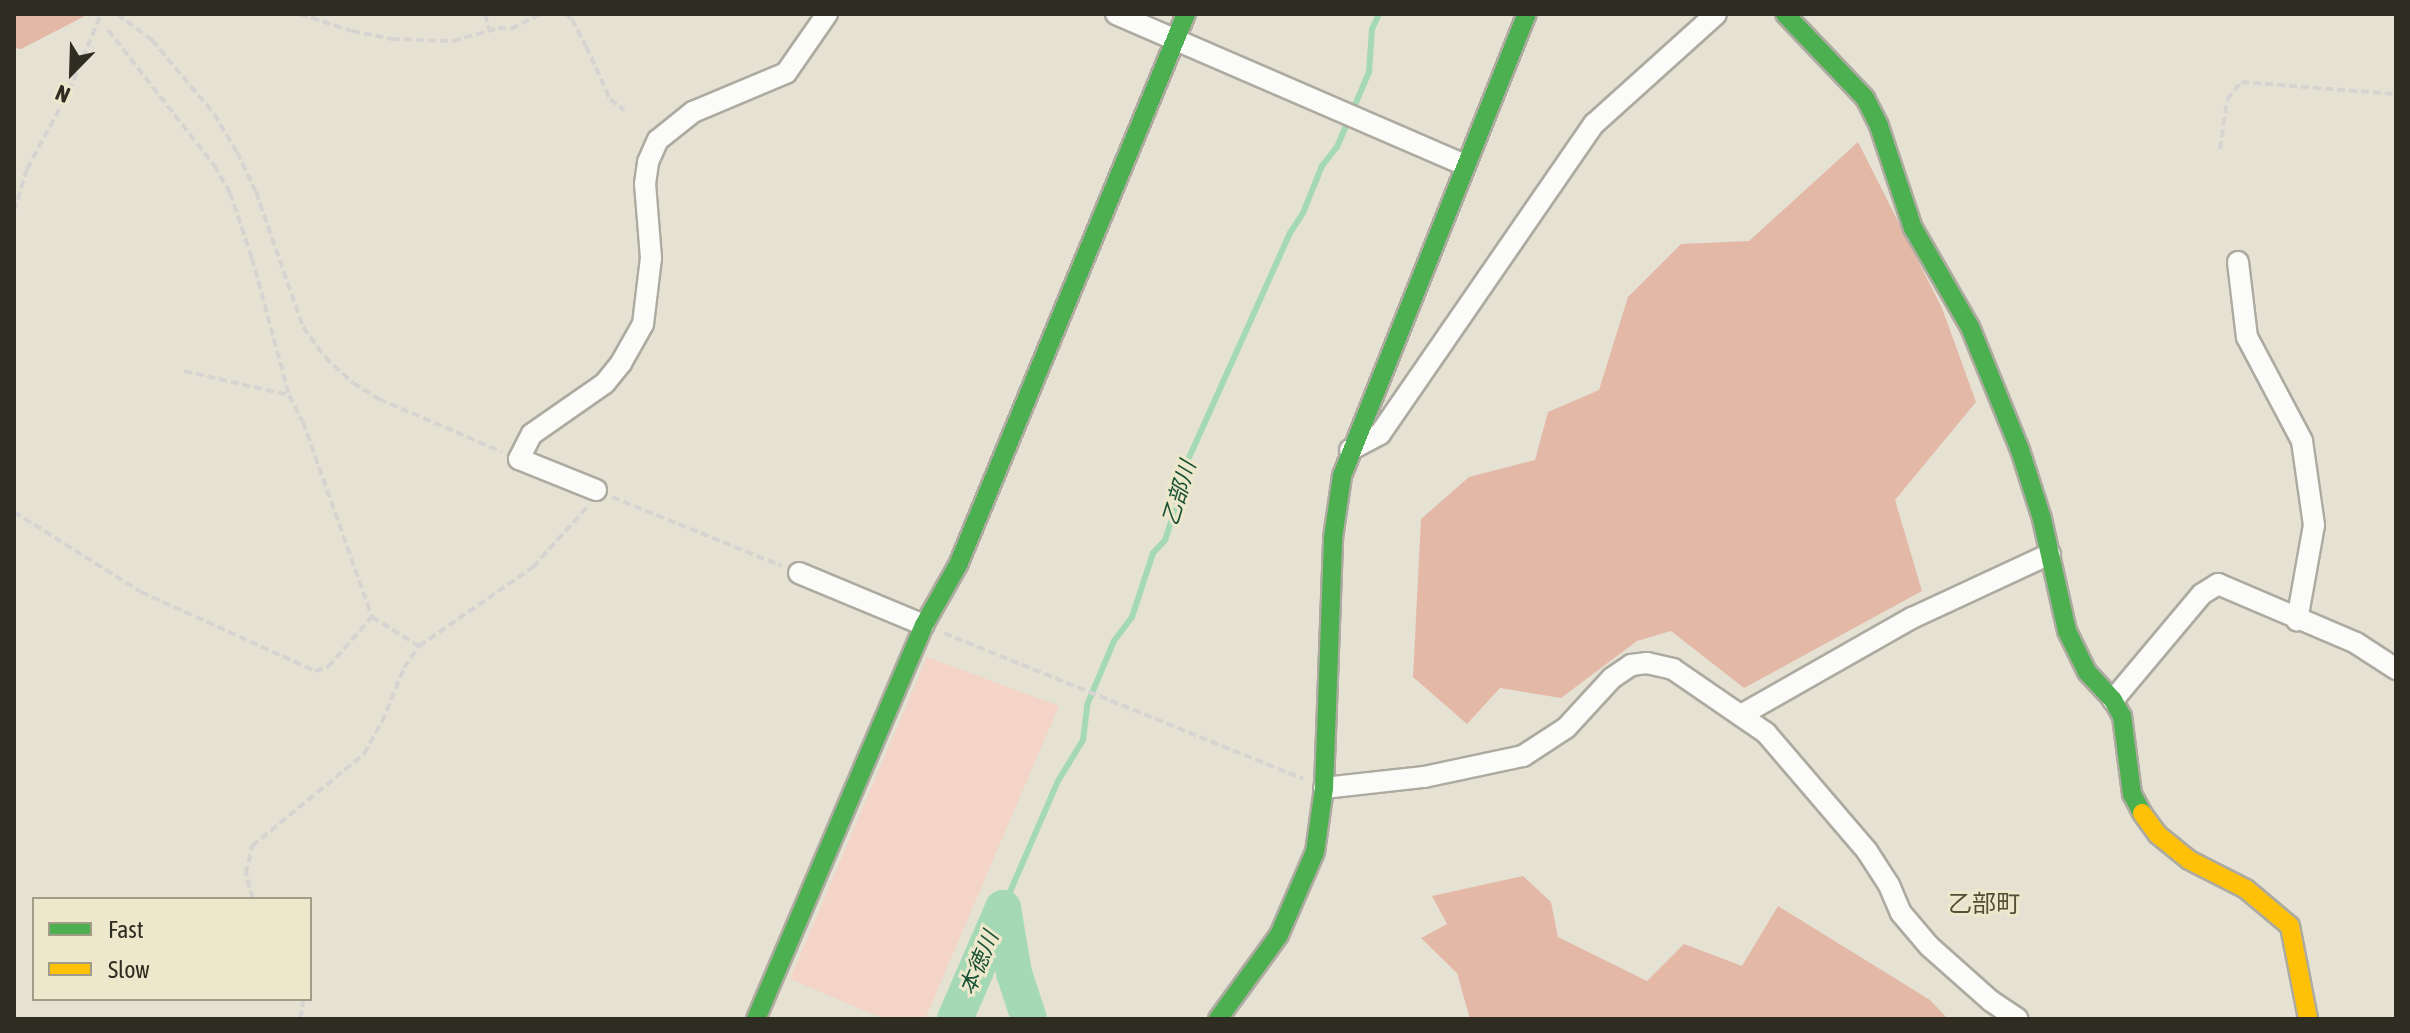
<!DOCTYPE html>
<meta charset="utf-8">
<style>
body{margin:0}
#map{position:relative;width:2410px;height:1033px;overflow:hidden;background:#e5e2d4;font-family:"Asap Condensed","Noto Sans JP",sans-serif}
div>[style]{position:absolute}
.green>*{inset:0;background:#f3d4c6}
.forest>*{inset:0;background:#e4b8a7}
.stream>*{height:6px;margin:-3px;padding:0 3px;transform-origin:3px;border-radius:3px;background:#a5d9b5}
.river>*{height:36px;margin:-18px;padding:0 18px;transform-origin:18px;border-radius:18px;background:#a5d9b5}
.path>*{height:4px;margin-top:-2px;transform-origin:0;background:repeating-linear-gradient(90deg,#d6d4d1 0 8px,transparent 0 12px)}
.roads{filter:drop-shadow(2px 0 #adaba0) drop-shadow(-2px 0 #adaba0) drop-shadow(0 2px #adaba0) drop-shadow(0 -2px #adaba0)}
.street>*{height:20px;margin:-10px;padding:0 10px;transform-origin:10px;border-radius:10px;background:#fbfbf9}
.fast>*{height:18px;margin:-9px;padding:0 9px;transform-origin:9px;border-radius:9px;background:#4caf50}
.slow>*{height:18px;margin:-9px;padding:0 9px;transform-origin:9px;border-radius:9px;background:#ffc107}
span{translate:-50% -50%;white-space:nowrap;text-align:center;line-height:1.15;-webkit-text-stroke:6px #ede7cc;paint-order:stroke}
.water-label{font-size:22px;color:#185133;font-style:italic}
.quarter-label{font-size:24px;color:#534d36}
.frame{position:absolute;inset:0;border:16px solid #2f2c22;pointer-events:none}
.legend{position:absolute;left:32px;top:897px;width:280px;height:104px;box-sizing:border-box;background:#ede7cc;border:2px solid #a19c88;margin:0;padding:10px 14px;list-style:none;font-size:24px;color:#2f2c22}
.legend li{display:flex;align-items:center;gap:16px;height:40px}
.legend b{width:40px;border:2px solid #a19c88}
.north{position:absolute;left:32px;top:32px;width:80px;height:80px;-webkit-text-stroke:6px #ede7cc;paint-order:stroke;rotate:203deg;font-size:22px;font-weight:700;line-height:32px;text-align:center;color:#2f2c22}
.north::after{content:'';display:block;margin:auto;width:28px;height:36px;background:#2f2c22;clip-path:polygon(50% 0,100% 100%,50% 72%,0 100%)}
</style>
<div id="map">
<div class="green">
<i style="clip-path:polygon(927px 657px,1059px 706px,925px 1019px,884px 1019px,790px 979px)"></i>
</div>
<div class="forest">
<i style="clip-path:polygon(14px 14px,89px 14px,21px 49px,14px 48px)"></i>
<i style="clip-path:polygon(1858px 142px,1942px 308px,1976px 402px,1895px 500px,1922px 591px,1744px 688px,1671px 631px,1637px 641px,1561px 698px,1500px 688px,1467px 724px,1413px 677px,1421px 519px,1469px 477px,1535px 460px,1548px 412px,1599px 390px,1628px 297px,1681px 244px,1749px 241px)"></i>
<i style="clip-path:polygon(1523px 876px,1551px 902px,1558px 937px,1647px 981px,1684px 944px,1742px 966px,1778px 906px,1930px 1000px,1948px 1019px,1470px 1019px,1457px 973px,1421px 938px,1447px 924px,1432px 896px)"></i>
</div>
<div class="stream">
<i style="left:1003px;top:908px;width:138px;rotate:-66.6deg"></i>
<i style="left:1058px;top:781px;width:48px;rotate:-58.6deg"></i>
<i style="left:1083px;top:740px;width:35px;rotate:-83deg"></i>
<i style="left:1087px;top:705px;width:69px;rotate:-67.1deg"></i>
<i style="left:1114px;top:641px;width:30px;rotate:-53deg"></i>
<i style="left:1132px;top:617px;width:67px;rotate:-71.8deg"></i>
<i style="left:1153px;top:553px;width:18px;rotate:-47deg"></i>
<i style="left:1165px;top:540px;width:60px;rotate:-71.6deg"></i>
<i style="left:1184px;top:483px;width:12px;rotate:-95deg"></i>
<i style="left:1183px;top:471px;width:261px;rotate:-65.8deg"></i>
<i style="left:1290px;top:233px;width:24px;rotate:-57deg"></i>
<i style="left:1303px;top:213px;width:51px;rotate:-68deg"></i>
<i style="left:1322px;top:166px;width:24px;rotate:-52deg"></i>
<i style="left:1337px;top:147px;width:82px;rotate:-66.9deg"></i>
<i style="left:1369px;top:72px;width:43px;rotate:-86deg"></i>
<i style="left:1372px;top:29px;width:17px;rotate:-65deg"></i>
</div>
<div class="river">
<i style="left:1003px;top:908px;width:66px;rotate:80.4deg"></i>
<i style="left:1014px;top:973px;width:48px;rotate:71.9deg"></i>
<i style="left:955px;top:1019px;width:121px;rotate:-66.6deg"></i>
</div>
<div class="path">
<i style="left:117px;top:14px;width:44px;rotate:36.6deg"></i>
<i style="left:152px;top:40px;width:97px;rotate:50deg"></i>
<i style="left:214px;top:114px;width:44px;rotate:58.8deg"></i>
<i style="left:237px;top:152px;width:44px;rotate:64.6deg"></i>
<i style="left:256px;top:192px;width:143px;rotate:70.8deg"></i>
<i style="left:303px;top:327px;width:37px;rotate:54deg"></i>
<i style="left:325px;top:357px;width:38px;rotate:43deg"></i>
<i style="left:353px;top:383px;width:31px;rotate:32deg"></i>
<i style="left:379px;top:399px;width:134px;rotate:23.3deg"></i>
<i style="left:300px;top:14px;width:55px;rotate:18.1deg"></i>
<i style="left:352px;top:31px;width:41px;rotate:11.3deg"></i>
<i style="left:392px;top:39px;width:61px;rotate:1.9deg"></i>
<i style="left:453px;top:41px;width:47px;rotate:-16.1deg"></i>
<i style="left:498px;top:28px;width:13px;rotate:4deg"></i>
<i style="left:511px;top:29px;width:34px;rotate:-27deg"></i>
<i style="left:485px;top:14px;width:18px;rotate:74deg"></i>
<i style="left:564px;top:14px;width:9px;rotate:32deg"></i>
<i style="left:572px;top:19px;width:30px;rotate:63deg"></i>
<i style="left:586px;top:46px;width:58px;rotate:65.6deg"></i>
<i style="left:610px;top:99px;width:18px;rotate:38deg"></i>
<i style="left:108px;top:30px;width:172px;rotate:51.9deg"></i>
<i style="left:214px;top:165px;width:32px;rotate:60deg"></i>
<i style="left:230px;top:193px;width:69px;rotate:71.3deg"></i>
<i style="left:252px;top:258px;width:142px;rotate:74.9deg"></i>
<i style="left:289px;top:395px;width:30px;rotate:63deg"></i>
<i style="left:303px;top:422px;width:207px;rotate:70.5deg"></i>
<i style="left:372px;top:617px;width:55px;rotate:31.7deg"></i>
<i style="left:2220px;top:149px;width:49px;rotate:-81.9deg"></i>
<i style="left:2227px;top:100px;width:23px;rotate:-52deg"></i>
<i style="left:2241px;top:82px;width:155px;rotate:4.4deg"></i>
<i style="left:14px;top:211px;width:44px;rotate:-72.8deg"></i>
<i style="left:27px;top:169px;width:89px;rotate:-61.7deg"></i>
<i style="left:69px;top:91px;width:83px;rotate:-67.4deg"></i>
<i style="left:184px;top:371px;width:108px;rotate:12.9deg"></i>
<i style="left:612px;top:497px;width:183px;rotate:22.1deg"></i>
<i style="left:14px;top:512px;width:150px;rotate:32.2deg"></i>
<i style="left:141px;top:592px;width:191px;rotate:24.4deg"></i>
<i style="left:315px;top:671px;width:14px;rotate:-17deg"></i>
<i style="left:328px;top:667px;width:67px;rotate:-48.7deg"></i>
<i style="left:944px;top:633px;width:388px;rotate:22.1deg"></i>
<i style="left:253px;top:899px;width:26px;rotate:-106deg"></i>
<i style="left:246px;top:874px;width:29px;rotate:-78deg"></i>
<i style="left:252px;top:846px;width:145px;rotate:-39.4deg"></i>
<i style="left:364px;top:754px;width:37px;rotate:-61deg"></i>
<i style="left:382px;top:722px;width:58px;rotate:-67.8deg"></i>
<i style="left:404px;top:668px;width:27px;rotate:-56deg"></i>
<i style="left:419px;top:646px;width:139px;rotate:-34.7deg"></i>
<i style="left:533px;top:567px;width:81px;rotate:-48deg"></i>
<i style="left:300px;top:1019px;width:20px;rotate:-79deg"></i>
</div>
<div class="roads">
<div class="street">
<i style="left:1116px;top:14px;width:380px;rotate:23.4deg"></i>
<i style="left:2238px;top:262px;width:76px;rotate:83.2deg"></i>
<i style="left:2247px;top:337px;width:118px;rotate:62.1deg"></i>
<i style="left:2302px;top:441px;width:85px;rotate:81.9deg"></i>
<i style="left:2314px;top:525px;width:97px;rotate:100.1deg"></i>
<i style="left:1350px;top:450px;width:34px;rotate:-28deg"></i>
<i style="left:1380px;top:434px;width:377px;rotate:-55.4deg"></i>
<i style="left:1594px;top:124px;width:164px;rotate:-42deg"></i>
<i style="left:596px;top:490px;width:83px;rotate:-158.1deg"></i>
<i style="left:519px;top:459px;width:28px;rotate:-63deg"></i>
<i style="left:532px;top:434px;width:89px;rotate:-34.9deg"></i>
<i style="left:605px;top:383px;width:26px;rotate:-51deg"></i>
<i style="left:621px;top:363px;width:45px;rotate:-60.6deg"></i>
<i style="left:643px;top:324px;width:66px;rotate:-83.1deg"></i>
<i style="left:651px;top:258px;width:74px;rotate:-94.6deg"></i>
<i style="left:645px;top:184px;width:22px;rotate:-82deg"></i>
<i style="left:648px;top:162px;width:24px;rotate:-66deg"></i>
<i style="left:658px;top:140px;width:45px;rotate:-38.7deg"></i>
<i style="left:693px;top:112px;width:101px;rotate:-22.8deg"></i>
<i style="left:786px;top:73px;width:72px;rotate:-55.2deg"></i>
<i style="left:799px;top:573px;width:135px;rotate:22.6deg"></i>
<i style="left:2113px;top:700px;width:138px;rotate:-50deg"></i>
<i style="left:2202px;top:594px;width:19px;rotate:-32deg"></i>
<i style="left:2218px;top:584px;width:150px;rotate:23.1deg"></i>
<i style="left:2356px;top:643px;width:48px;rotate:33deg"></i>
<i style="left:1741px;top:715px;width:197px;rotate:-29.6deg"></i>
<i style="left:1912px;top:618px;width:152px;rotate:-24.9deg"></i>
<i style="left:1324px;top:788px;width:101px;rotate:-6.3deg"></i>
<i style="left:1424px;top:777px;width:101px;rotate:-12deg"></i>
<i style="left:1523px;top:756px;width:51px;rotate:-33.1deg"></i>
<i style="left:1566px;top:728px;width:68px;rotate:-47.4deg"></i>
<i style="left:1612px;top:678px;width:23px;rotate:-34deg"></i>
<i style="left:1631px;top:665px;width:16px;rotate:-7deg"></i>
<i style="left:1647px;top:663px;width:27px;rotate:13deg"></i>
<i style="left:1673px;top:669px;width:113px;rotate:34.5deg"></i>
<i style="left:1766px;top:733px;width:155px;rotate:49.4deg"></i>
<i style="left:1867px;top:851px;width:40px;rotate:57.1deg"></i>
<i style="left:1889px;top:885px;width:30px;rotate:67deg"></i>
<i style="left:1901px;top:913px;width:43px;rotate:49.7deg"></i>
<i style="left:1929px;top:946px;width:83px;rotate:41.6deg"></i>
<i style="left:1991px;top:1001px;width:32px;rotate:34deg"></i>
</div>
<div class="fast">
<i style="left:1785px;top:14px;width:116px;rotate:46.4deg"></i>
<i style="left:1865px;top:98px;width:31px;rotate:63deg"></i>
<i style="left:1879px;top:126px;width:108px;rotate:71.6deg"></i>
<i style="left:1913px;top:228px;width:114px;rotate:60.1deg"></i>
<i style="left:1970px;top:327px;width:133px;rotate:67.9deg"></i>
<i style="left:2020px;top:450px;width:72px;rotate:72.3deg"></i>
<i style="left:2042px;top:519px;width:115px;rotate:77.4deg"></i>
<i style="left:2067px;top:631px;width:46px;rotate:64deg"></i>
<i style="left:2087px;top:672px;width:38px;rotate:47deg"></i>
<i style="left:2113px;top:700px;width:18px;rotate:61deg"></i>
<i style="left:2122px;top:716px;width:79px;rotate:82.7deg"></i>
<i style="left:2132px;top:794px;width:21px;rotate:62deg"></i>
<i style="left:756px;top:1019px;width:428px;rotate:-66.9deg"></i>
<i style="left:924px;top:625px;width:69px;rotate:-60.5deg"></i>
<i style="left:958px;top:565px;width:596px;rotate:-67.52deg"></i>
<i style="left:1218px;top:1019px;width:104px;rotate:-54deg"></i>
<i style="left:1279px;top:935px;width:90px;rotate:-66.6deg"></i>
<i style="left:1315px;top:852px;width:65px;rotate:-82deg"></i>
<i style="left:1324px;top:788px;width:250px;rotate:-87.9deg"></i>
<i style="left:1333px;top:538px;width:63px;rotate:-81.7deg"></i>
<i style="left:1342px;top:476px;width:498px;rotate:-68.2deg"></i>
</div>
<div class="slow">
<i style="left:2142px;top:813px;width:26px;rotate:54deg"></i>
<i style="left:2157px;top:834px;width:41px;rotate:39.1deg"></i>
<i style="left:2189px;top:860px;width:64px;rotate:27deg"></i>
<i style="left:2246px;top:889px;width:57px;rotate:40.1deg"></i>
<i style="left:2290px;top:926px;width:95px;rotate:79deg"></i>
</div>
</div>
<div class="water-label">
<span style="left:1179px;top:493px;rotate:-73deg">乙部川</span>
<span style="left:979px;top:963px;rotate:-67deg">本徳川</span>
</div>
<div class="quarter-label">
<span style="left:1984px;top:904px">乙部町</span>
</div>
<div class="frame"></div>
<ul class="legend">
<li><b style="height:10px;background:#4caf50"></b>Fast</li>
<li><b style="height:10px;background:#ffc107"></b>Slow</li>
</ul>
<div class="north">N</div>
</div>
